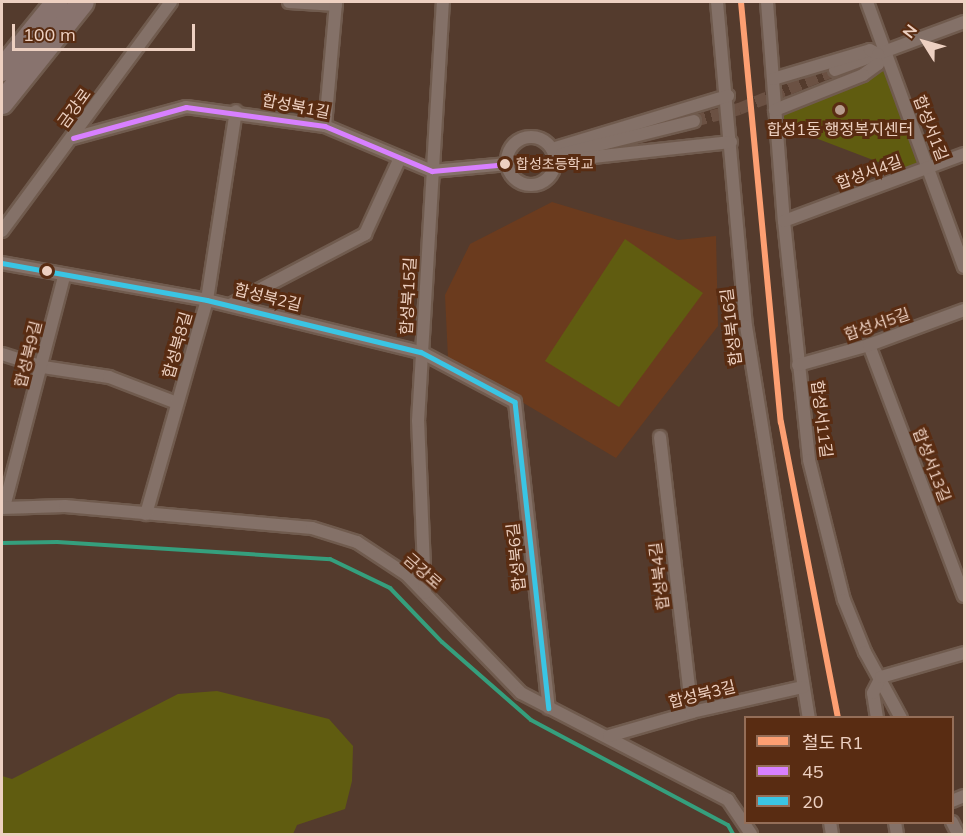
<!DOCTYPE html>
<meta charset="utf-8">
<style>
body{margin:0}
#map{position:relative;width:966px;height:836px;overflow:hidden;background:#543b2d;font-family:Mulish,"Noto Sans KR",sans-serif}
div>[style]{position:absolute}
.built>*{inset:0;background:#6b3b1e}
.green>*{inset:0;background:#605c10}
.stream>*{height:4px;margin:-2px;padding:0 2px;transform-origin:2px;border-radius:2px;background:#359f7d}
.minor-tunnel>*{height:12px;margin-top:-6px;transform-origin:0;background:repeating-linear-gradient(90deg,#6b5143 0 12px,transparent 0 18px)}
.roads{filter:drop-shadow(2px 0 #705b4e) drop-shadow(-2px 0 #705b4e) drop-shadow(0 2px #705b4e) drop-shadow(0 -2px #705b4e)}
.minor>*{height:12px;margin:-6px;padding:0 6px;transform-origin:6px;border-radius:6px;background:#847168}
.minor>.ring{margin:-6px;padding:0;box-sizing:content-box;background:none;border:12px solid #847168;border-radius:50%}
.motorway>*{height:22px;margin:-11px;padding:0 11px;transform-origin:11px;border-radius:11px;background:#88736e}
.bus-1>*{height:4.5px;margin:-2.25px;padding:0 2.25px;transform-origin:2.25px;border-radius:2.25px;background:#d880ff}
.bus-2>*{height:4.5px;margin:-2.25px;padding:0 2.25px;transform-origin:2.25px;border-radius:2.25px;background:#3ac5e4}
.rail-1>*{height:6px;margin:-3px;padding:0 3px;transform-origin:3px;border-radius:3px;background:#fd9f72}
.dots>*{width:16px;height:16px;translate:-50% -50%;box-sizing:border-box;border:3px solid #592c12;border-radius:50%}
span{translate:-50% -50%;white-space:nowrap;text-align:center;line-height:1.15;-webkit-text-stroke:6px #592c12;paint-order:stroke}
.bus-label{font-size:14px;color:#edd0c1}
.left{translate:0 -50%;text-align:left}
.street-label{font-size:16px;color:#edd0c1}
.poi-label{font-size:16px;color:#edd0c1}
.frame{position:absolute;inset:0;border:3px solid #edd0c1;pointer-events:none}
.legend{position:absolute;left:744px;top:716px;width:210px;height:108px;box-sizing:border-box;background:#592c12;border:2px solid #946e58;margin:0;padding:8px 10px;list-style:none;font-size:18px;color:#edd0c1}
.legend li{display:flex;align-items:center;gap:12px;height:30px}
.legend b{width:30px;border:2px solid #946e58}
.north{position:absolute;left:894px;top:12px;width:60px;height:60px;-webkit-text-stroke:4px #592c12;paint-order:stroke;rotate:307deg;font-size:16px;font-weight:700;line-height:24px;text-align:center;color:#edd0c1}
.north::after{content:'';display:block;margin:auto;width:21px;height:27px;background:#edd0c1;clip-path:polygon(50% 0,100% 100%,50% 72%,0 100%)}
.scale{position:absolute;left:12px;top:24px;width:183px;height:27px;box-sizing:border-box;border:3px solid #edd0c1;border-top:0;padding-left:8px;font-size:18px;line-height:21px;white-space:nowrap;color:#edd0c1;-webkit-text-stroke:4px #592c12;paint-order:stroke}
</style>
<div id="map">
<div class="built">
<i style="clip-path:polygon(552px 202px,678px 240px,716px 236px,718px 326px,616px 458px,448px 358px,445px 295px,470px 244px)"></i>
</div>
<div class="green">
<i style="clip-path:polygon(884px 52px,928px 168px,900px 178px,894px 168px,805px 134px,780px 132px,775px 110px,863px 75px)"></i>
<i style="clip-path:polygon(625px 239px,703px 293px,619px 407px,545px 361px)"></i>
<i style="clip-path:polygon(217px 691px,329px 719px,353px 746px,352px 781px,345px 809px,297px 825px,293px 834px,2px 834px,2px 776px,12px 779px,178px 694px)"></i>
</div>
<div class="stream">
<i style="left:2px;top:543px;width:55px;rotate:-1deg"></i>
<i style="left:57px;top:542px;width:274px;rotate:3.6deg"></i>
<i style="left:330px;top:559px;width:67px;rotate:25.8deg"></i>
<i style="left:390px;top:588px;width:75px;rotate:46.1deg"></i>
<i style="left:442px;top:642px;width:118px;rotate:41.2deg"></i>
<i style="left:531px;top:720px;width:223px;rotate:28.1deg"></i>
<i style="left:728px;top:825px;width:10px;rotate:61deg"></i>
</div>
<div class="minor-tunnel">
<i style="left:694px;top:121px;width:47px;rotate:-14.9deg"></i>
<i style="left:739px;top:109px;width:104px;rotate:-22.1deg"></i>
</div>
<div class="roads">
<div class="minor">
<i style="left:289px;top:2px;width:47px;rotate:3.7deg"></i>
<i style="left:717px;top:2px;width:325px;rotate:84.9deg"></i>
<i style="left:746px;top:326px;width:397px;rotate:80.9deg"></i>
<i style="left:767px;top:2px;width:220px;rotate:85.6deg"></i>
<i style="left:784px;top:221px;width:240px;rotate:84deg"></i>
<i style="left:809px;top:460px;width:144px;rotate:76deg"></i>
<i style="left:844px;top:600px;width:56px;rotate:68deg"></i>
<i style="left:865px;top:652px;width:75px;rotate:61.4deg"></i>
<i style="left:867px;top:2px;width:282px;rotate:69.9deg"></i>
<i style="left:835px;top:70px;width:138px;rotate:-20.4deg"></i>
<i style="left:773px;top:79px;width:101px;rotate:-16.6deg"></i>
<i style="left:870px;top:50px;width:9px;rotate:27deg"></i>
<i style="left:878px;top:54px;width:10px;rotate:90deg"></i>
<i style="left:878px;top:64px;width:19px;rotate:144deg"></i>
<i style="left:863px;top:75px;width:95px;rotate:158.3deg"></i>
<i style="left:325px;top:126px;width:124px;rotate:-84.9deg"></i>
<i class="ring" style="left:507px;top:137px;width:36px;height:36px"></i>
<i style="left:73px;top:138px;width:117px;rotate:-15.3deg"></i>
<i style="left:186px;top:107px;width:140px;rotate:7.8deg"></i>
<i style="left:325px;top:126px;width:116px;rotate:22.8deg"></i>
<i style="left:432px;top:171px;width:76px;rotate:-5.3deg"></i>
<i style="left:552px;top:149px;width:184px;rotate:-16.8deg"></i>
<i style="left:562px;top:154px;width:136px;rotate:-14deg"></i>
<i style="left:556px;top:161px;width:176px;rotate:-6.2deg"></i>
<i style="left:784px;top:221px;width:192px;rotate:-20.4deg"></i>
<i style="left:2px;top:231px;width:285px;rotate:-53.6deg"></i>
<i style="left:2px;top:263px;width:208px;rotate:10.2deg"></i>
<i style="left:207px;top:300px;width:220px;rotate:13.7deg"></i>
<i style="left:421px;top:352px;width:106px;rotate:28deg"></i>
<i style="left:515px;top:402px;width:308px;rotate:83.7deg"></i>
<i style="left:230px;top:305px;width:153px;rotate:-27.7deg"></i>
<i style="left:365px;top:234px;width:81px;rotate:-65.3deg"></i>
<i style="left:869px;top:345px;width:268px;rotate:69.3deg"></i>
<i style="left:2px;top:354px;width:43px;rotate:17.6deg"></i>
<i style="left:43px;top:367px;width:67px;rotate:8.6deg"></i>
<i style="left:109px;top:377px;width:73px;rotate:20.9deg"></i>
<i style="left:798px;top:365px;width:74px;rotate:-15.7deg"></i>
<i style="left:869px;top:345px;width:101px;rotate:-20.2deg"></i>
<i style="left:660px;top:437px;width:277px;rotate:83.4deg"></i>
<i style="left:4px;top:507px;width:238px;rotate:-75.4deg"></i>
<i style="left:2px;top:508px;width:63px;rotate:-1.8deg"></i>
<i style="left:65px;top:506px;width:248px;rotate:5.1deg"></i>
<i style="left:312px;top:528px;width:47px;rotate:17.3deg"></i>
<i style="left:357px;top:542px;width:60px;rotate:33.4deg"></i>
<i style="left:407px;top:575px;width:164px;rotate:46deg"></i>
<i style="left:521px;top:693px;width:233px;rotate:27.3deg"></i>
<i style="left:728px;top:800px;width:41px;rotate:55.9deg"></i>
<i style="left:146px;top:514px;width:223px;rotate:-74.1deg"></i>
<i style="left:207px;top:300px;width:191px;rotate:-81.3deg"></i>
<i style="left:425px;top:593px;width:172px;rotate:-92.3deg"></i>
<i style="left:418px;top:421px;width:420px;rotate:-86.6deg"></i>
<i style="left:877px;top:718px;width:25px;rotate:-99deg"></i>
<i style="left:873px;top:693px;width:18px;rotate:-63deg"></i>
<i style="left:881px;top:677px;width:86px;rotate:-16.1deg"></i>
<i style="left:609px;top:736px;width:86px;rotate:-16.1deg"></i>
<i style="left:692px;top:712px;width:114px;rotate:-12.7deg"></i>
<i style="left:952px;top:801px;width:13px;rotate:-23deg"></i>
<i style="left:830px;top:822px;width:12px;rotate:81deg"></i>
<i style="left:895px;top:822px;width:12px;rotate:81deg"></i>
<i style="left:952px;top:822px;width:13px;rotate:63deg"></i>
</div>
<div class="motorway">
<i style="left:2px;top:70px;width:87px;rotate:-51deg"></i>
<i style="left:2px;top:103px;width:129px;rotate:-51.3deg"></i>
</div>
</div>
<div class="bus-1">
<i style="left:73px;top:138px;width:117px;rotate:-15.3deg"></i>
<i style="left:186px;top:107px;width:140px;rotate:7.8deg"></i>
<i style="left:325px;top:126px;width:116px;rotate:22.8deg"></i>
<i style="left:432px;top:171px;width:76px;rotate:-5.3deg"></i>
</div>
<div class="bus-2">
<i style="left:2px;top:263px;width:208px;rotate:10.2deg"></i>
<i style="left:207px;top:300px;width:220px;rotate:13.7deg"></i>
<i style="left:421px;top:352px;width:106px;rotate:28deg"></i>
<i style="left:515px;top:402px;width:308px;rotate:83.7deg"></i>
</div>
<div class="rail-1">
<i style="left:741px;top:2px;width:422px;rotate:84.6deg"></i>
<i style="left:781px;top:422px;width:301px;rotate:79.1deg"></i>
</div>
<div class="dots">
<i style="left:840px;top:110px;background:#b79c8d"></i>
<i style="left:505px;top:164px;background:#edd0c1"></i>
<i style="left:47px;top:271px;background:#edd0c1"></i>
</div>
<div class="bus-label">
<span class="left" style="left:516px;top:164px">합성초등학교</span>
</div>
<div class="street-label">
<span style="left:296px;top:106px;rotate:11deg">합성북1길</span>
<span style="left:74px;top:108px;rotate:-54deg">금강로</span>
<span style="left:931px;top:128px;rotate:69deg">합성서1길</span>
<span style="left:869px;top:172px;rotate:-20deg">합성서4길</span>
<span style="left:408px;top:296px;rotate:-87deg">합성북15길</span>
<span style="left:268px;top:297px;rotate:14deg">합성북2길</span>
<span style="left:877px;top:324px;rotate:-19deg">합성서5길</span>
<span style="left:731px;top:327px;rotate:-97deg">합성북16길</span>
<span style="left:177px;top:345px;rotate:-74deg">합성북8길</span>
<span style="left:28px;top:354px;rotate:-76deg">합성북9길</span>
<span style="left:822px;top:419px;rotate:83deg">합성서11길</span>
<span style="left:932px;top:465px;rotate:69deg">합성서13길</span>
<span style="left:516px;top:557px;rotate:-96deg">합성북6길</span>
<span style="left:423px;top:571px;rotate:41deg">금강로</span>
<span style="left:659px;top:576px;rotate:-97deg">합성북4길</span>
<span style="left:702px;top:694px;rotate:-14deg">합성북3길</span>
</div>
<div class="poi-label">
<span style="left:840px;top:129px">합성1동 행정복지센터</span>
</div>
<div class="frame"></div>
<ul class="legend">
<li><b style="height:8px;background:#fd9f72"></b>철도 R1</li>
<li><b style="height:8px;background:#d880ff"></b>45</li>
<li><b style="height:8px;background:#3ac5e4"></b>20</li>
</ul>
<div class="north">N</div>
<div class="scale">100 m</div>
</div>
